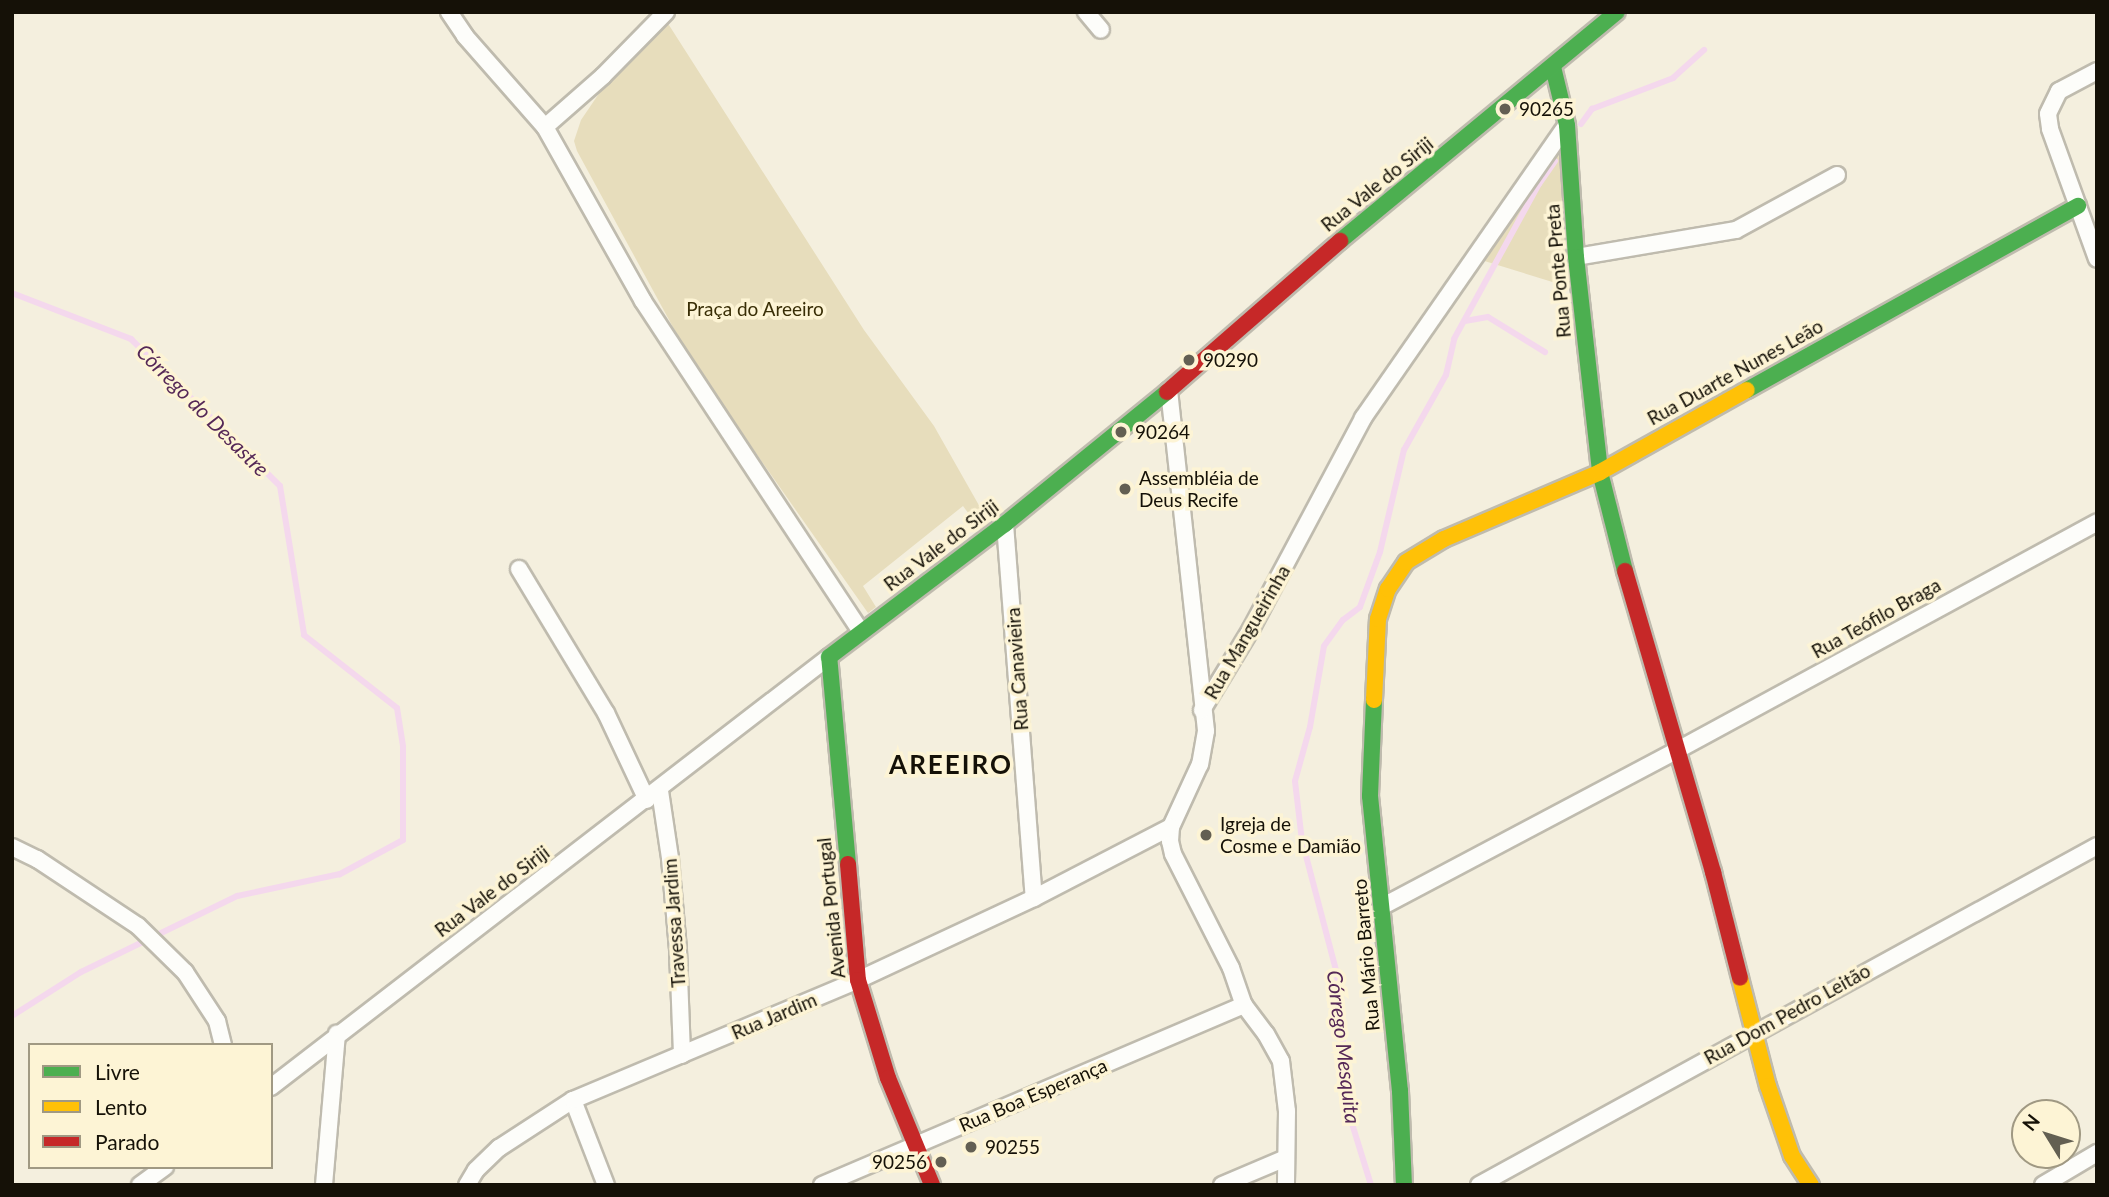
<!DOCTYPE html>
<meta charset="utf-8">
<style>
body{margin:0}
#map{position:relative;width:2109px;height:1197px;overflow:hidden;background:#f4efde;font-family:Lato,sans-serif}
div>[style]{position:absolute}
.green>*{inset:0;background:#e7ddbc}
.stream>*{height:6px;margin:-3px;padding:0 3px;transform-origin:3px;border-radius:3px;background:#f4d8ed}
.roads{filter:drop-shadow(2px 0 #bfbbae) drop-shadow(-2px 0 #bfbbae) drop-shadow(0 2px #bfbbae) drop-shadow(0 -2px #bfbbae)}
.street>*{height:16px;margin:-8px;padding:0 8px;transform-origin:8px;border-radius:8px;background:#fdfdfa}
.fast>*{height:16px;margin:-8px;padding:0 8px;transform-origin:8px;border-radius:8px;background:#4caf50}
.slow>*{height:16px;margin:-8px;padding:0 8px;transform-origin:8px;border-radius:8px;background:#ffc107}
.jam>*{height:16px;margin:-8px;padding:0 8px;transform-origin:8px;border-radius:8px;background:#c62828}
.dots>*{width:19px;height:19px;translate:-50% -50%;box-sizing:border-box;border:4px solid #fdf4d5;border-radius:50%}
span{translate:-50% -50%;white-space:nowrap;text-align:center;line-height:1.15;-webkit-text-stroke:7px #fdf4d5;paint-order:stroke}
.poi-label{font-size:19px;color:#151107}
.left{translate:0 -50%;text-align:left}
.right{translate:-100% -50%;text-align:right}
.street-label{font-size:19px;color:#151107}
.park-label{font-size:19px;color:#392e06}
.water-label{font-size:21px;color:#552857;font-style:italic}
.district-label{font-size:26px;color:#151107;font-weight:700;letter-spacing:2px}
.frame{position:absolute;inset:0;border:14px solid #151107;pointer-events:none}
.legend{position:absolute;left:28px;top:1043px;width:245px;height:126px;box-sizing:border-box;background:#fdf4d5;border:2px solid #a09983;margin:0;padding:9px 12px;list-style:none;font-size:21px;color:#151107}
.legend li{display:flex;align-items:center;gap:14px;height:35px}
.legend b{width:35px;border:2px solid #a09983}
.north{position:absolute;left:2011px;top:1099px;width:70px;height:70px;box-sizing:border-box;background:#fdf4d5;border:2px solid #a09983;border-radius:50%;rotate:308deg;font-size:19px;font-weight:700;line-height:28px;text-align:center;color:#151107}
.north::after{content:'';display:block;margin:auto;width:24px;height:32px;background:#635f52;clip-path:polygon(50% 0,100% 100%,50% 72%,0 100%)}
</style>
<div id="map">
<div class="green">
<i style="clip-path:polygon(667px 22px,864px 330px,934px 426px,989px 523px,980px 529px,963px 506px,863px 586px,876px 607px,868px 613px,692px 362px,577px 151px,574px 141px,581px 120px,617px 67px)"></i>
<i style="clip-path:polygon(1558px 148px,1572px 288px,1478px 259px)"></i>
</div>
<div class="stream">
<i style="left:1581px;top:124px;width:19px;rotate:-54deg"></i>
<i style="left:1592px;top:109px;width:87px;rotate:-20.9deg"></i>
<i style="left:1673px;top:78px;width:42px;rotate:-42.1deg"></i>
<i style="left:12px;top:293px;width:128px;rotate:21.1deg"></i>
<i style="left:131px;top:339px;width:209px;rotate:44.6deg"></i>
<i style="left:280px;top:486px;width:151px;rotate:80.8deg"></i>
<i style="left:304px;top:635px;width:118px;rotate:38.1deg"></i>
<i style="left:397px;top:708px;width:39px;rotate:81deg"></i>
<i style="left:403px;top:747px;width:93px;rotate:90deg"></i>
<i style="left:403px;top:840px;width:72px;rotate:151.6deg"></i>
<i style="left:340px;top:874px;width:105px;rotate:167.9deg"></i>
<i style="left:237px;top:896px;width:174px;rotate:154deg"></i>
<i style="left:81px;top:972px;width:82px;rotate:147.5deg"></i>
<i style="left:1465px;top:321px;width:23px;rotate:-10deg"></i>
<i style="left:1488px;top:317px;width:67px;rotate:31.6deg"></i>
<i style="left:1371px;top:1185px;width:71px;rotate:-107.2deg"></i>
<i style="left:1350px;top:1117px;width:144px;rotate:-95.2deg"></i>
<i style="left:1337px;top:974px;width:138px;rotate:-104.7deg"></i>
<i style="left:1302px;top:841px;width:60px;rotate:-96.7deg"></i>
<i style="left:1295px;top:781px;width:56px;rotate:-74.5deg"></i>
<i style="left:1310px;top:727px;width:82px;rotate:-80.2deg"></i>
<i style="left:1324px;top:646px;width:32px;rotate:-54deg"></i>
<i style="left:1343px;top:620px;width:21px;rotate:-37deg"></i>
<i style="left:1360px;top:607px;width:59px;rotate:-70deg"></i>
<i style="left:1380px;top:552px;width:105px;rotate:-76.8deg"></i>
<i style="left:1404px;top:450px;width:86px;rotate:-60.8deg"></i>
<i style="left:1446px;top:375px;width:37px;rotate:-77deg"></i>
<i style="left:1454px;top:339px;width:177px;rotate:-61.3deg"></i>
<i style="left:1539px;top:184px;width:28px;rotate:-55deg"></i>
</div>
<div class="roads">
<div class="street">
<i style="left:449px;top:12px;width:29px;rotate:56deg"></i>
<i style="left:465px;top:36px;width:121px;rotate:48.7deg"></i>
<i style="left:545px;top:127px;width:200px;rotate:60.6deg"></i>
<i style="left:643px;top:301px;width:396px;rotate:56.6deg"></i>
<i style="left:1086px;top:12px;width:23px;rotate:50deg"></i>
<i style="left:2097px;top:71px;width:43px;rotate:152.2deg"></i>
<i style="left:2059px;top:91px;width:25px;rotate:116deg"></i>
<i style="left:2048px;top:114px;width:15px;rotate:82deg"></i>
<i style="left:2050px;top:129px;width:138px;rotate:70.1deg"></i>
<i style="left:545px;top:127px;width:77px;rotate:-41.3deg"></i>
<i style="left:603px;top:76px;width:90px;rotate:-45.5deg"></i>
<i style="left:1576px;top:257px;width:162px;rotate:-9.6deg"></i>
<i style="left:1736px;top:230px;width:115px;rotate:-28.6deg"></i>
<i style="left:1169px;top:390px;width:343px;rotate:83.8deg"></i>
<i style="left:1206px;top:731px;width:34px;rotate:100deg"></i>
<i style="left:1200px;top:764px;width:69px;rotate:114.7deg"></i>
<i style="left:1171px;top:827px;width:14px;rotate:94deg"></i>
<i style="left:1170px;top:841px;width:13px;rotate:77deg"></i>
<i style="left:1173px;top:854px;width:128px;rotate:63deg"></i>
<i style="left:1231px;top:968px;width:39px;rotate:71deg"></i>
<i style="left:1244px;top:1005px;width:36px;rotate:53deg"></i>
<i style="left:1266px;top:1034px;width:31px;rotate:61deg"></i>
<i style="left:1281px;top:1061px;width:50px;rotate:83.2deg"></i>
<i style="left:1287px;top:1111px;width:74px;rotate:90.8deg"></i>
<i style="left:1005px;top:524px;width:375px;rotate:85.6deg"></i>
<i style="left:519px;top:569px;width:168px;rotate:58.9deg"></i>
<i style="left:606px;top:713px;width:96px;rotate:64.8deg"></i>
<i style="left:1202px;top:710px;width:95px;rotate:-58.8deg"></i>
<i style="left:1251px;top:629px;width:239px;rotate:-62deg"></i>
<i style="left:1363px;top:418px;width:357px;rotate:-55.2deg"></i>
<i style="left:660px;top:791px;width:68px;rotate:81.5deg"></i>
<i style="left:670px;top:858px;width:92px;rotate:85deg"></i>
<i style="left:678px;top:950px;width:105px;rotate:87.8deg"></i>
<i style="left:12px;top:847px;width:28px;rotate:26deg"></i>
<i style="left:37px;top:859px;width:121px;rotate:33.6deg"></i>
<i style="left:138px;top:926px;width:66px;rotate:44.4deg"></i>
<i style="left:185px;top:972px;width:59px;rotate:56.9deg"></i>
<i style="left:217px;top:1021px;width:25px;rotate:76deg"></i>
<i style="left:1383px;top:906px;width:331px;rotate:-27.9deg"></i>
<i style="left:1676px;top:751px;width:479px;rotate:-28.5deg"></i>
<i style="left:271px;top:1087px;width:704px;rotate:-37.62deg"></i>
<i style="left:573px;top:1100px;width:91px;rotate:68.8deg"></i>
<i style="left:140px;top:1185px;width:31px;rotate:-36deg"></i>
<i style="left:324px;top:1185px;width:152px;rotate:-85.1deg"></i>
<i style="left:467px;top:1185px;width:17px;rotate:-59deg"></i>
<i style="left:476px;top:1170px;width:32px;rotate:-44deg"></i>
<i style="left:499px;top:1148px;width:88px;rotate:-33deg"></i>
<i style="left:573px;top:1100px;width:309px;rotate:-22.8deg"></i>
<i style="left:858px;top:980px;width:194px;rotate:-25deg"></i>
<i style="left:1034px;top:898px;width:154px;rotate:-27.4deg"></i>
<i style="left:822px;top:1185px;width:459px;rotate:-23.1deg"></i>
<i style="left:1222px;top:1185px;width:69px;rotate:-22.9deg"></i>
<i style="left:1479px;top:1185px;width:705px;rotate:-28.75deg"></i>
<i style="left:2043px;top:1185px;width:63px;rotate:-30.7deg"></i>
</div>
<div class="fast">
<i style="left:1553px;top:67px;width:60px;rotate:76.4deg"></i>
<i style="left:1567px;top:125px;width:132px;rotate:86.1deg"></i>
<i style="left:1576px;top:257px;width:216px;rotate:83.6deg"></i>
<i style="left:1600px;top:472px;width:102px;rotate:75.8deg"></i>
<i style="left:1340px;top:241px;width:359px;rotate:-39.6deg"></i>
<i style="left:1747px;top:390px;width:379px;rotate:-29.1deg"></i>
<i style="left:1374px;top:700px;width:96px;rotate:92.4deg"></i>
<i style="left:1370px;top:796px;width:297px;rotate:84.2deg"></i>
<i style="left:1400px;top:1091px;width:94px;rotate:87.6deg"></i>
<i style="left:848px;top:864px;width:208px;rotate:-95.2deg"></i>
<i style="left:829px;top:657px;width:221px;rotate:-37.1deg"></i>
<i style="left:1005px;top:524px;width:209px;rotate:-39.2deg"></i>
</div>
<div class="slow">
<i style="left:1374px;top:700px;width:81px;rotate:-87.2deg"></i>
<i style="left:1378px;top:619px;width:32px;rotate:-72deg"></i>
<i style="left:1388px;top:589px;width:32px;rotate:-56deg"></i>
<i style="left:1406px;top:562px;width:44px;rotate:-31.2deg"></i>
<i style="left:1444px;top:539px;width:170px;rotate:-23.2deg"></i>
<i style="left:1600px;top:472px;width:168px;rotate:-29.2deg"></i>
<i style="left:1740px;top:978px;width:112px;rotate:75.5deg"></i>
<i style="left:1768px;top:1086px;width:74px;rotate:71.1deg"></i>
<i style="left:1792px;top:1156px;width:35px;rotate:57deg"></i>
</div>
<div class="jam">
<i style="left:1167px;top:392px;width:230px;rotate:-41.1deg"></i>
<i style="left:1625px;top:571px;width:314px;rotate:73.7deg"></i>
<i style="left:1713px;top:872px;width:109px;rotate:75.7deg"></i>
<i style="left:848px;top:864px;width:116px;rotate:85.1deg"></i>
<i style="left:858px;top:980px;width:102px;rotate:73deg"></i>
<i style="left:888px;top:1078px;width:116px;rotate:67.6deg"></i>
</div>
</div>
<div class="dots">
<i style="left:1505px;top:109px;background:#635f52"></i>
<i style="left:1189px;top:360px;background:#635f52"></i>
<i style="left:1121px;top:432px;background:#635f52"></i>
<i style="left:1125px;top:489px;background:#635f52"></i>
<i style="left:1206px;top:835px;background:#635f52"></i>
<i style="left:971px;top:1147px;background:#635f52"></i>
<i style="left:941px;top:1162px;background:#635f52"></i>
</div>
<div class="poi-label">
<span class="left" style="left:1519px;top:109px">90265</span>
<span class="left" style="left:1203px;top:360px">90290</span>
<span class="left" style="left:1135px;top:432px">90264</span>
<span class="left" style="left:1139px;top:489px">Assembléia de<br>Deus Recife</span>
<span class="left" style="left:1220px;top:835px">Igreja de<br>Cosme e Damião</span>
<span class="left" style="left:985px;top:1147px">90255</span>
<span class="right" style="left:927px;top:1162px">90256</span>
</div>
<div class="street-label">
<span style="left:1377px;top:184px;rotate:-39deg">Rua Vale do Siriji</span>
<span style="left:1558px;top:271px;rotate:-95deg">Rua Ponte Preta</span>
<span style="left:1735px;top:372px;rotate:-29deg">Rua Duarte Nunes Leão</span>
<span style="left:941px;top:545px;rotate:-37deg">Rua Vale do Siriji</span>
<span style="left:1876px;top:618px;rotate:-29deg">Rua Teófilo Braga</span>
<span style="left:1247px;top:632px;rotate:-60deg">Rua Mangueirinha</span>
<span style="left:1017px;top:669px;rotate:-94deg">Rua Canavieira</span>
<span style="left:492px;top:891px;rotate:-37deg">Rua Vale do Siriji</span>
<span style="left:831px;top:908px;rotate:-96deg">Avenida Portugal</span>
<span style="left:674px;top:923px;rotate:-94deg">Travessa Jardim</span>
<span style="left:1366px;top:955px;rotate:-95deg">Rua Mário Barreto</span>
<span style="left:1787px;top:1014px;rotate:-29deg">Rua Dom Pedro Leitão</span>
<span style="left:774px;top:1016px;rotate:-23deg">Rua Jardim</span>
<span style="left:1033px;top:1095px;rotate:-23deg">Rua Boa Esperança</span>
</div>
<div class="park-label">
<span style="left:755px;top:309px">Praça do Areeiro</span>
</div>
<div class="water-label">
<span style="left:203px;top:410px;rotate:45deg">Córrego do Desastre</span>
<span style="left:1344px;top:1047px;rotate:83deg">Córrego Mesquita</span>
</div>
<div class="district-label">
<span style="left:951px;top:765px">AREEIRO</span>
</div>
<div class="frame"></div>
<ul class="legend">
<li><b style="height:9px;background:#4caf50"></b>Livre</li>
<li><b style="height:9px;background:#ffc107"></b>Lento</li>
<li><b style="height:9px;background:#c62828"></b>Parado</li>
</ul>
<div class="north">N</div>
</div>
